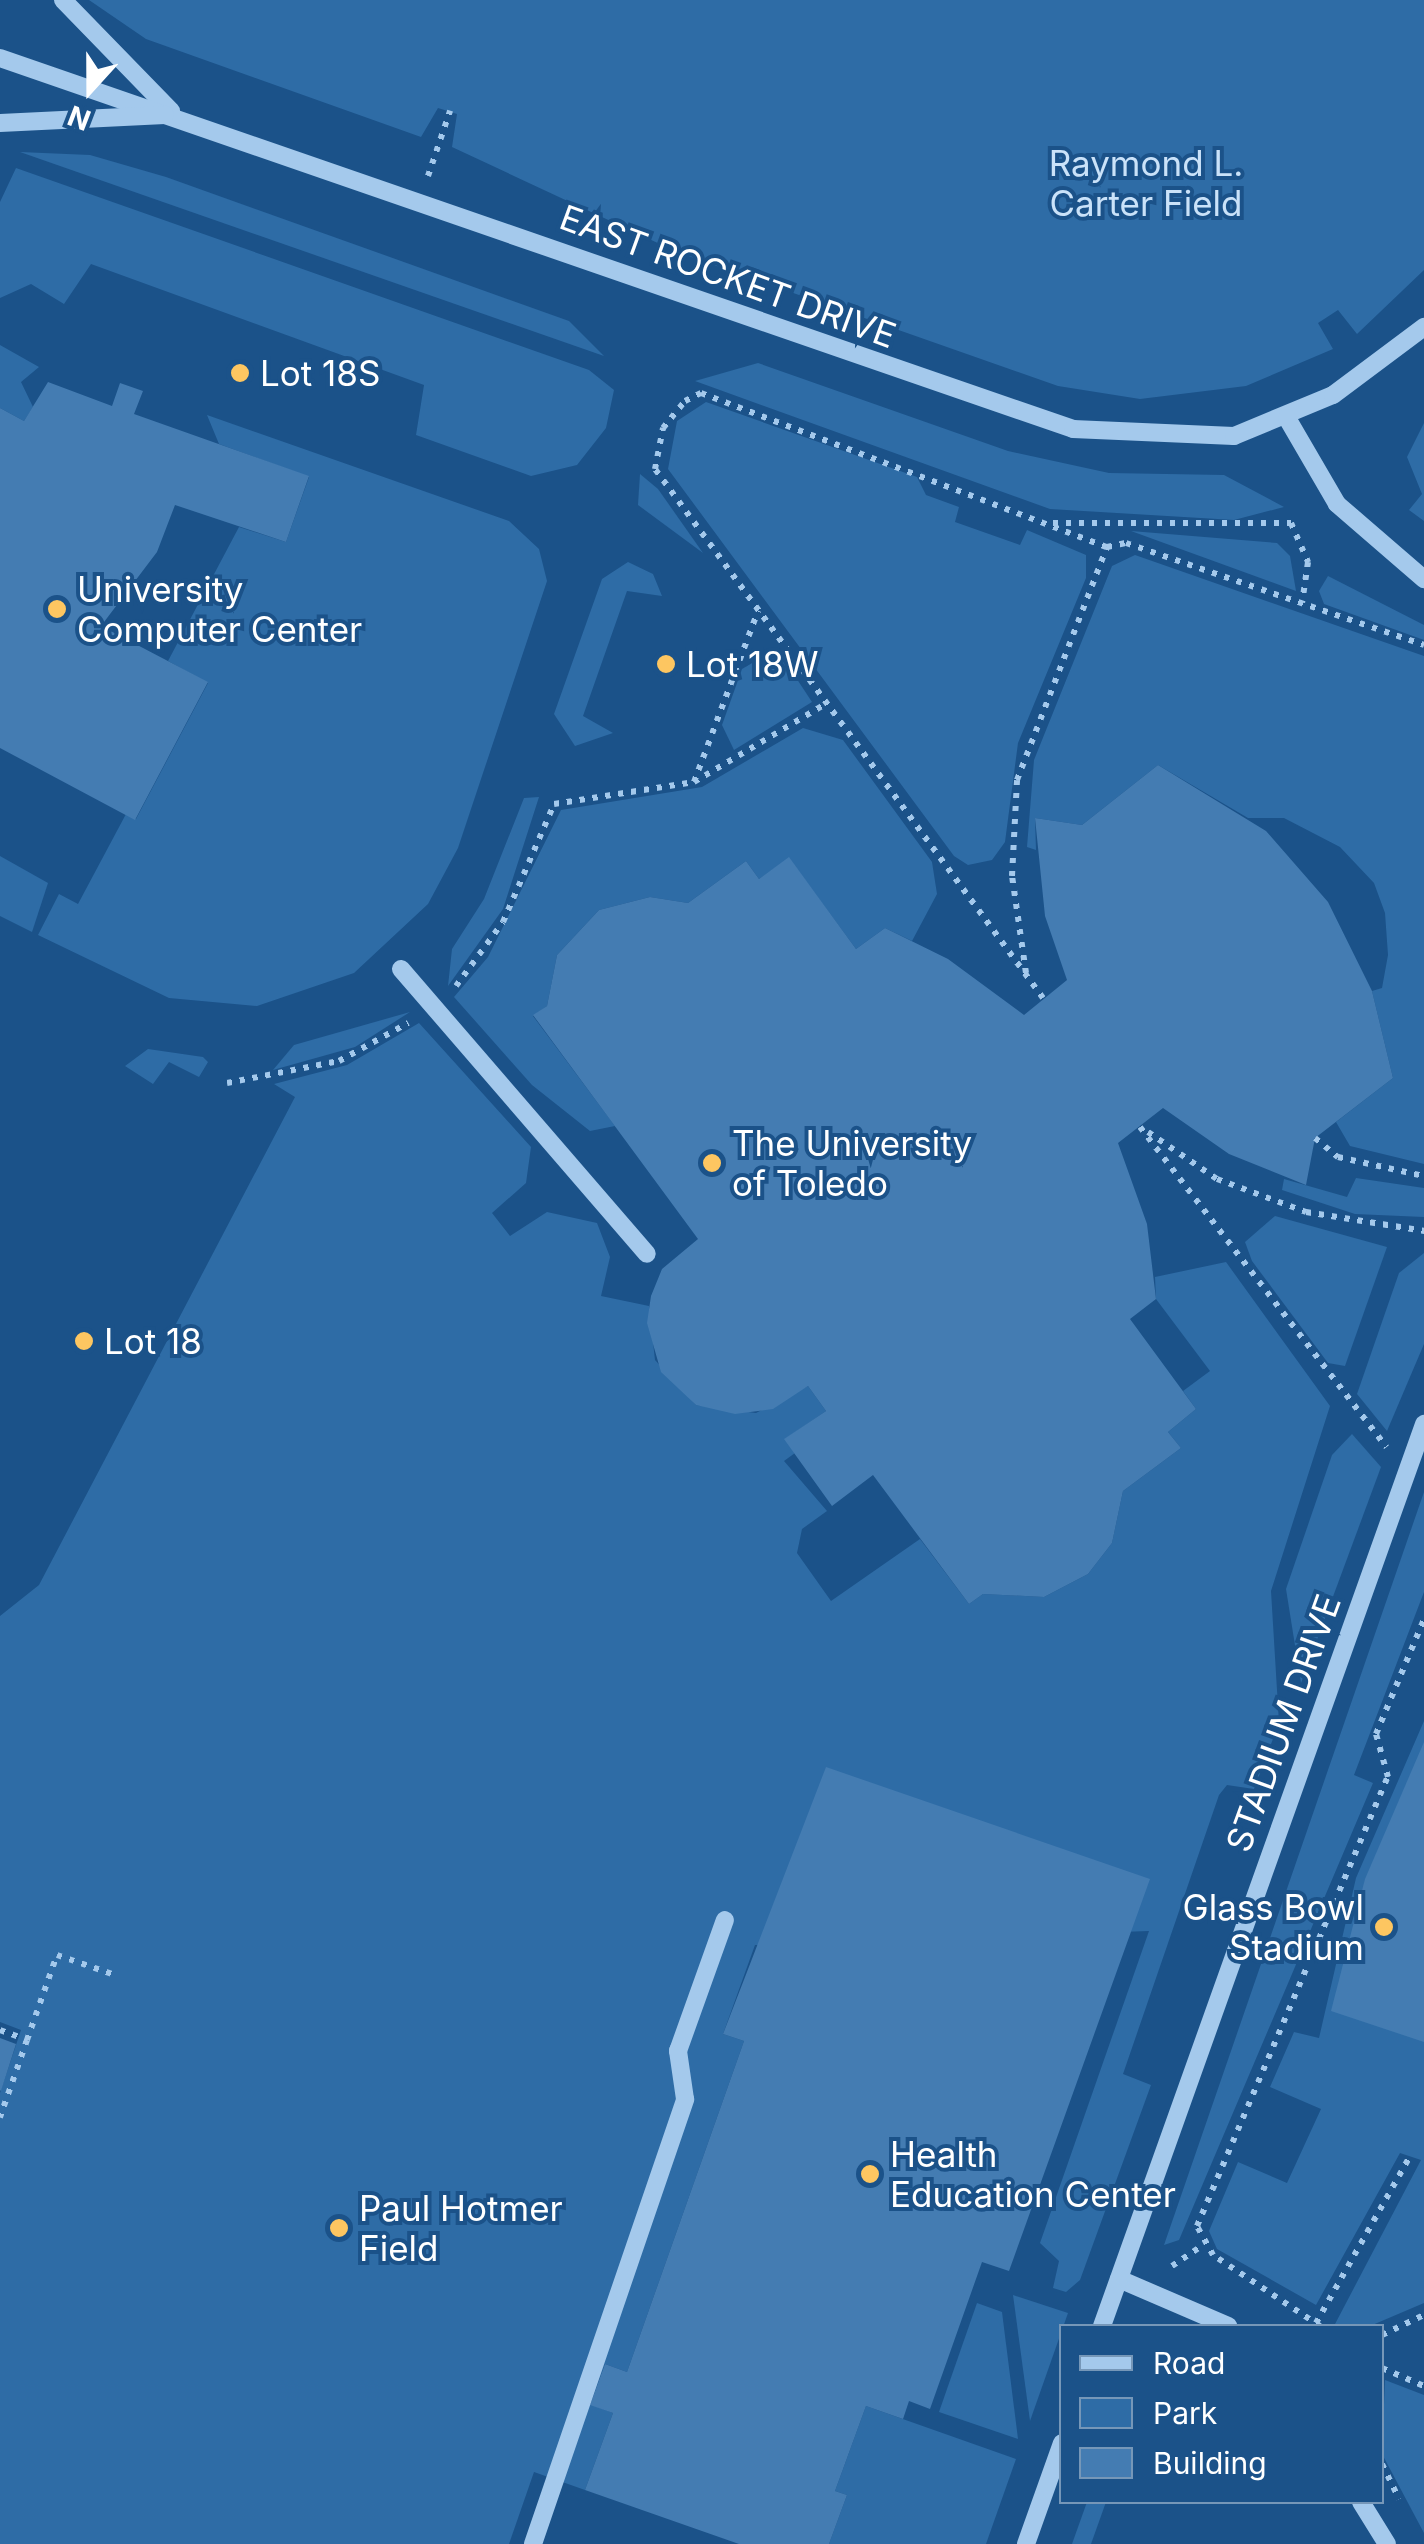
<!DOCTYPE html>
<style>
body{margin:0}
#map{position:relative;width:1424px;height:2544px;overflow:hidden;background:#1b5289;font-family:Inter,sans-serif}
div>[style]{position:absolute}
.green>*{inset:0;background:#2e6ca6}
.building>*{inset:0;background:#447cb2}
.path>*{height:6px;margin-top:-3px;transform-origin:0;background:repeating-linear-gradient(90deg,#a4c9ec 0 5px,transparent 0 13px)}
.minor>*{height:18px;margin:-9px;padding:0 9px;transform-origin:9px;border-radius:9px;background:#a4c9ec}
.dots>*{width:28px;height:28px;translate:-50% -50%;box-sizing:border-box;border:5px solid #1b5289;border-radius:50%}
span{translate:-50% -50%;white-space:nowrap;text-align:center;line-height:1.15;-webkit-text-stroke:8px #1b5289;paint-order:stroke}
.park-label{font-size:35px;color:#cae2f9}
.street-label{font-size:35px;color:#fff}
.poi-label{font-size:35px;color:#fff}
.left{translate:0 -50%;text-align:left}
.right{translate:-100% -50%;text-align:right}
.legend{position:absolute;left:1059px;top:2324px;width:325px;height:180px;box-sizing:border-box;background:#1b5289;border:2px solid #7697b8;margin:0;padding:12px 18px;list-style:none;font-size:30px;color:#fff}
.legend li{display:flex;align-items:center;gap:20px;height:50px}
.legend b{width:50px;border:2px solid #7697b8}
.north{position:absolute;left:40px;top:40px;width:100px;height:100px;-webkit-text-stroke:8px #1b5289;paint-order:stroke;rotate:201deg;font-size:28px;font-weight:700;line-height:40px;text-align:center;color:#fff}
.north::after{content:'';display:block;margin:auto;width:35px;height:45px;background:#fff;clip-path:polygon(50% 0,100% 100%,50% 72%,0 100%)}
</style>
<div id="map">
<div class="green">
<i style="clip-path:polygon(89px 0,1424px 0,1424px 270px,1357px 334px,1338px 310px,1318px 323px,1333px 349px,1246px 386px,1140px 399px,1058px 386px,677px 252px,452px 147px,457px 114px,438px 108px,421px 137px,146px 39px)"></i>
<i style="clip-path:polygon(20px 152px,90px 155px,166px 177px,569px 321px,604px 356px)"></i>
<i style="clip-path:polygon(16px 168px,589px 370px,614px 390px,606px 428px,577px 465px,531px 476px,416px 435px,424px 385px,91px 264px,64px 304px,31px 284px,0 298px,0 202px)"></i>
<i style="clip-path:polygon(0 345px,39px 367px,21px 382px,33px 407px,24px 421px,0 408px)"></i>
<i style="clip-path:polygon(758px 363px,1008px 451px,1109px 473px,1224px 475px,1284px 507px,1234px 520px,1050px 509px,695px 381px)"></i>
<i style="clip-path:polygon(706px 402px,917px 477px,926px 495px,959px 507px,955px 522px,1020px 545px,1027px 530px,1086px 555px,1086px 578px,1018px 743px,1005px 842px,992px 860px,968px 865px,954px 856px,668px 469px,677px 421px)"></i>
<i style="clip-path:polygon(207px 415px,509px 521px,539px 549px,547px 581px,458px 848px,428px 904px,354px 973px,257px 1006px,169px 998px,38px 935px,59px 894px,78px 904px,126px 814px,136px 819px,208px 683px,168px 661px,239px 527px,286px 542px,309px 477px,219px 444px)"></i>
<i style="clip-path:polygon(1424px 423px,1424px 521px,1409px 510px,1422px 494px,1407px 457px)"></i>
<i style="clip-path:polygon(640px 474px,658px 489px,703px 553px,638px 505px)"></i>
<i style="clip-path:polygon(1131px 531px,1277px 543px,1290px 556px,1296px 591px)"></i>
<i style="clip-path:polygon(1135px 555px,1424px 656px,1424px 1164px,1350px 1146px,1336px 1122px,1393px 1078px,1372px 991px,1382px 988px,1388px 955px,1385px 913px,1374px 883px,1340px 847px,1284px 818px,1248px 818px,1158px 765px,1082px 825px,1035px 818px,1036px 850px,1027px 847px,1034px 760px,1112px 566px)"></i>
<i style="clip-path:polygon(628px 562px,653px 574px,662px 596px,627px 591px,583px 716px,613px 733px,575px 746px,554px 714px,602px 579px)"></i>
<i style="clip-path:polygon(1328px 576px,1424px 625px,1424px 640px,1324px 604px,1319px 591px)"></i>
<i style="clip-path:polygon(764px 656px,785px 661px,812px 702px,734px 750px,722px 725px,742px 669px)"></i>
<i style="clip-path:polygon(803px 728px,843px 740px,932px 862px,937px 894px,912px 941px,885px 928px,856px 949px,789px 858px,759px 879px,746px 861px,688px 903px,650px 897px,599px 910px,557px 955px,547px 1006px,533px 1016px,615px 1126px,590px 1131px,532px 1085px,454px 997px,488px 957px,561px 810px,702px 787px)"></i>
<i style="clip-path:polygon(539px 797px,503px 909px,448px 986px,452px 949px,484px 899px,524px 798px)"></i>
<i style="clip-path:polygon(0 856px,48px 883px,32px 932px,0 916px)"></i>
<i style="clip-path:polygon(410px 1012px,355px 1047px,273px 1070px,294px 1045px)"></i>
<i style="clip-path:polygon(419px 1023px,531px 1147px,526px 1183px,492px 1213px,510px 1236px,547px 1212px,597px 1223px,610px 1257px,601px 1296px,649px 1306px,655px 1360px,696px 1405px,756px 1413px,808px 1386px,826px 1411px,785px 1439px,795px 1453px,784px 1461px,827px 1511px,802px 1529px,797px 1553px,831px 1601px,920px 1539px,969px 1604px,983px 1594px,1044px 1597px,1088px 1574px,1112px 1543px,1123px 1491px,1181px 1448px,1168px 1432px,1196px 1409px,1183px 1391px,1210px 1371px,1156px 1299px,1155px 1277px,1226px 1262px,1330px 1406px,1271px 1591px,1279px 1723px,1254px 1789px,1227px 1785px,1219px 1795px,1123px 2074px,1151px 2085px,1080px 2280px,1066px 2292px,1053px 2288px,1059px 2261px,1040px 2243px,1149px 1931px,755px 1945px,723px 2034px,744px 2041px,627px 2372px,605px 2364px,590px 2404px,613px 2413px,585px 2490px,534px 2472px,509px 2544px,0 2544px,0 2093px,21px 2030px,0 2022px,0 1616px,39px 1585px,295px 1097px,274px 1084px,347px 1065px)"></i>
<i style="clip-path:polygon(148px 1049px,203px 1057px,208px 1062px,199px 1077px,169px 1062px,153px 1084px,125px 1066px)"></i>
<i style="clip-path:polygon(1356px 1178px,1424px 1188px,1424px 1217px,1355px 1214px,1282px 1190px,1284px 1179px,1347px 1197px)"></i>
<i style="clip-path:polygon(1275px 1216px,1387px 1247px,1345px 1366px,1328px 1363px,1252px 1261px,1245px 1242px)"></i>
<i style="clip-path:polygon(1424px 1253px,1424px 1344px,1387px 1431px,1357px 1394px,1399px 1273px)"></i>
<i style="clip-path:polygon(1352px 1434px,1381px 1467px,1301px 1683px,1286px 1589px,1332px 1455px)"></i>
<i style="clip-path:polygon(1424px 1492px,1424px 1592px,1354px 1775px,1373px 1783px,1179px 2240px,1164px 2245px)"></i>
<i style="clip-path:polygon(1424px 1721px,1424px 2303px,1370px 2326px,1334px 2326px,1421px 2160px,1400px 2153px,1316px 2305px,1217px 2249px,1209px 2231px,1238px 2162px,1287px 2183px,1321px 2109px,1270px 2087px,1294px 2032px,1319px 2038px,1356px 1878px)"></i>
<i style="clip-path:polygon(1013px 2295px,1068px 2313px,1030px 2421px)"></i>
<i style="clip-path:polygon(977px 2303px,1002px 2312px,1018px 2439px,939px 2412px)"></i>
<i style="clip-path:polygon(1385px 2380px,1424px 2395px,1424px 2533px,1382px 2454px)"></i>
<i style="clip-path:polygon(866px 2406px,1016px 2459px,986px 2544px,829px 2544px,847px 2495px,835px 2491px)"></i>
<i style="clip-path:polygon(1087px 2502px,1106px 2502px,1091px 2544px,1072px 2544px)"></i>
</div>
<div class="building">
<i style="clip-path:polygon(48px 382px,112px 406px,120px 383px,143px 391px,134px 414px,309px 476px,286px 542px,175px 505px,157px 552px,101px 626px,208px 682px,135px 820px,0 748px,0 408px,24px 421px)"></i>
<i style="clip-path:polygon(1158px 765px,1266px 831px,1328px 902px,1372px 991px,1393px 1078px,1315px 1138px,1306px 1185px,1229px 1154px,1163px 1108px,1118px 1143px,1147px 1224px,1156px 1299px,1130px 1319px,1196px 1409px,1168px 1432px,1181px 1448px,1123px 1491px,1112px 1543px,1088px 1574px,1044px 1597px,983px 1594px,969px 1604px,873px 1475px,832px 1506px,784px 1439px,826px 1411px,808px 1386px,773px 1409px,735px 1414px,696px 1405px,661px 1372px,647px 1323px,651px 1296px,662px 1269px,698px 1239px,533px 1015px,547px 1006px,557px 955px,599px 910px,650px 897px,688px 903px,746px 861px,759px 879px,789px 857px,856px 949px,885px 928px,948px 959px,1024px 1015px,1067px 980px,1045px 916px,1035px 818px,1082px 825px)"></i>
<i style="clip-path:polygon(1424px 1742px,1424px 2042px,1331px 2011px,1365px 1879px)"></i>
<i style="clip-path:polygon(826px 1767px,1150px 1879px,1009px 2271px,982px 2262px,930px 2409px,909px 2401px,903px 2419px,866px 2406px,835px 2491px,847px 2495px,829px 2544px,739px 2544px,585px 2490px,613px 2413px,590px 2405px,605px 2364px,627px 2372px,744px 2041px,723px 2034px)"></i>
<i style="clip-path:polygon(0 2038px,16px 2044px,1px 2091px,0 2090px)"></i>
</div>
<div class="path">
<i style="left:428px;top:176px;width:69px;rotate:-71.3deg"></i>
<i style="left:1053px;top:523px;width:238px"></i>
<i style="left:1291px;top:523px;width:43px;rotate:66.4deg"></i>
<i style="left:1308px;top:562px;width:41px;rotate:98.3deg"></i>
<i style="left:694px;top:782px;width:183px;rotate:-69.5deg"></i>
<i style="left:1026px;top:973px;width:98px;rotate:-98.2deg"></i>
<i style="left:1012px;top:876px;width:96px;rotate:-87deg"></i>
<i style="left:1017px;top:780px;width:250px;rotate:-68.9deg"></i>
<i style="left:456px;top:986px;width:79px;rotate:-53.7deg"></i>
<i style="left:503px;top:922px;width:129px;rotate:-66.6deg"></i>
<i style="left:554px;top:804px;width:142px;rotate:-8.9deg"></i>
<i style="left:694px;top:782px;width:155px;rotate:-30.7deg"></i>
<i style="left:1043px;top:998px;width:656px;rotate:-126.26deg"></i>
<i style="left:655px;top:469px;width:42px;rotate:-79deg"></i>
<i style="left:663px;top:428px;width:35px;rotate:-51deg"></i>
<i style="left:685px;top:401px;width:18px;rotate:-27deg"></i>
<i style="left:701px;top:393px;width:434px;rotate:20.8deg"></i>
<i style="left:1107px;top:547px;width:19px;rotate:-12deg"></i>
<i style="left:1126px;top:543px;width:315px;rotate:18.9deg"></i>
<i style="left:227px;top:1083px;width:114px;rotate:-11.1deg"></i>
<i style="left:339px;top:1061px;width:79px;rotate:-28.8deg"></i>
<i style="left:1140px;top:1127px;width:404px;rotate:52.4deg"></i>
<i style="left:1148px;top:1132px;width:83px;rotate:34.3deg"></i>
<i style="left:1217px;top:1179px;width:95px;rotate:20.3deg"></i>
<i style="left:1306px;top:1212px;width:120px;rotate:9.1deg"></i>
<i style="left:1315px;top:1138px;width:30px;rotate:40deg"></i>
<i style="left:1338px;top:1157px;width:88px;rotate:12.5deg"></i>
<i style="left:0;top:2030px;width:29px;rotate:20deg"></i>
<i style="left:27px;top:2040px;width:82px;rotate:109.3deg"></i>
<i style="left:27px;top:2040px;width:90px;rotate:-70.6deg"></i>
<i style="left:57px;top:1955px;width:61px;rotate:19deg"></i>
<i style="left:1172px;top:2266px;width:37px;rotate:-34deg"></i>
<i style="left:1316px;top:2323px;width:192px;rotate:-60.6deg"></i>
<i style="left:1320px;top:2326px;width:128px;rotate:-146.4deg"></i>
<i style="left:1213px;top:2255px;width:33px;rotate:-119deg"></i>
<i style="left:1197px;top:2226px;width:488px;rotate:-67deg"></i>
<i style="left:1388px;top:1777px;width:45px;rotate:-105.6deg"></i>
<i style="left:1376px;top:1734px;width:125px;rotate:-67.3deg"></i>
<i style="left:1382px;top:2335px;width:47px;rotate:-25.5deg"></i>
<i style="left:1382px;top:2368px;width:46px;rotate:23.2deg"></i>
<i style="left:1382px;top:2464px;width:39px;rotate:64deg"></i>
</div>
<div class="minor">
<i style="left:63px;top:0;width:155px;rotate:45.8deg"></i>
<i style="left:0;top:58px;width:1135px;rotate:19.07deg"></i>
<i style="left:1073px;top:429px;width:161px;rotate:2.5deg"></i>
<i style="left:1234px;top:436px;width:107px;rotate:-22.5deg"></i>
<i style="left:1333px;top:395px;width:114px;rotate:-36.8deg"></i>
<i style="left:0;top:123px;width:165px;rotate:-2.8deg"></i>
<i style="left:1287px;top:418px;width:99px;rotate:59.8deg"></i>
<i style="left:1337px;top:504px;width:115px;rotate:40.8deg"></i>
<i style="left:401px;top:969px;width:376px;rotate:49.2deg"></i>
<i style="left:1119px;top:2279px;width:119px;rotate:23.3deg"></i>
<i style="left:1102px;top:2326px;width:958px;rotate:-70.35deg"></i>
<i style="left:1361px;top:2502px;width:49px;rotate:58.2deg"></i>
<i style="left:533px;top:2544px;width:470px;rotate:-71.1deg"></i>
<i style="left:685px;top:2099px;width:49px;rotate:-98.3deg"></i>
<i style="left:678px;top:2051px;width:139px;rotate:-70.3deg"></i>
<i style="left:1026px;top:2544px;width:107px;rotate:-70.4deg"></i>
</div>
<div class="dots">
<i style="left:240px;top:373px;background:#fdc661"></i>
<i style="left:57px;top:609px;background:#fdc661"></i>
<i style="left:666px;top:664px;background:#fdc661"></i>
<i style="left:712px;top:1163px;background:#fdc661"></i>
<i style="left:84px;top:1341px;background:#fdc661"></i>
<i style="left:1384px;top:1927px;background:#fdc661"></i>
<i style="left:870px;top:2174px;background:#fdc661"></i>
<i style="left:339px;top:2228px;background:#fdc661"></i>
</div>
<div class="park-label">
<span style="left:1146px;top:183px">Raymond L.<br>Carter Field</span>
</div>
<div class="street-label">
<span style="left:728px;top:276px;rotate:20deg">EAST ROCKET DRIVE</span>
<span style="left:1283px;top:1723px;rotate:-70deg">STADIUM DRIVE</span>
</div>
<div class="poi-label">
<span class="left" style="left:260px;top:373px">Lot 18S</span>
<span class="left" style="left:77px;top:609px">University<br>Computer Center</span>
<span class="left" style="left:686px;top:664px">Lot 18W</span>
<span class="left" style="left:732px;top:1163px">The University<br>of Toledo</span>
<span class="left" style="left:104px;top:1341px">Lot 18</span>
<span class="right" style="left:1364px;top:1927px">Glass Bowl<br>Stadium</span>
<span class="left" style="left:890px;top:2174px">Health<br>Education Center</span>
<span class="left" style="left:359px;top:2228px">Paul Hotmer<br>Field</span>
</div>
<ul class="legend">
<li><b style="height:12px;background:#a4c9ec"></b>Road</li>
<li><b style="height:28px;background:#2e6ca6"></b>Park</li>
<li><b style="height:28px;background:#447cb2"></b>Building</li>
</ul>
<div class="north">N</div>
</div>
